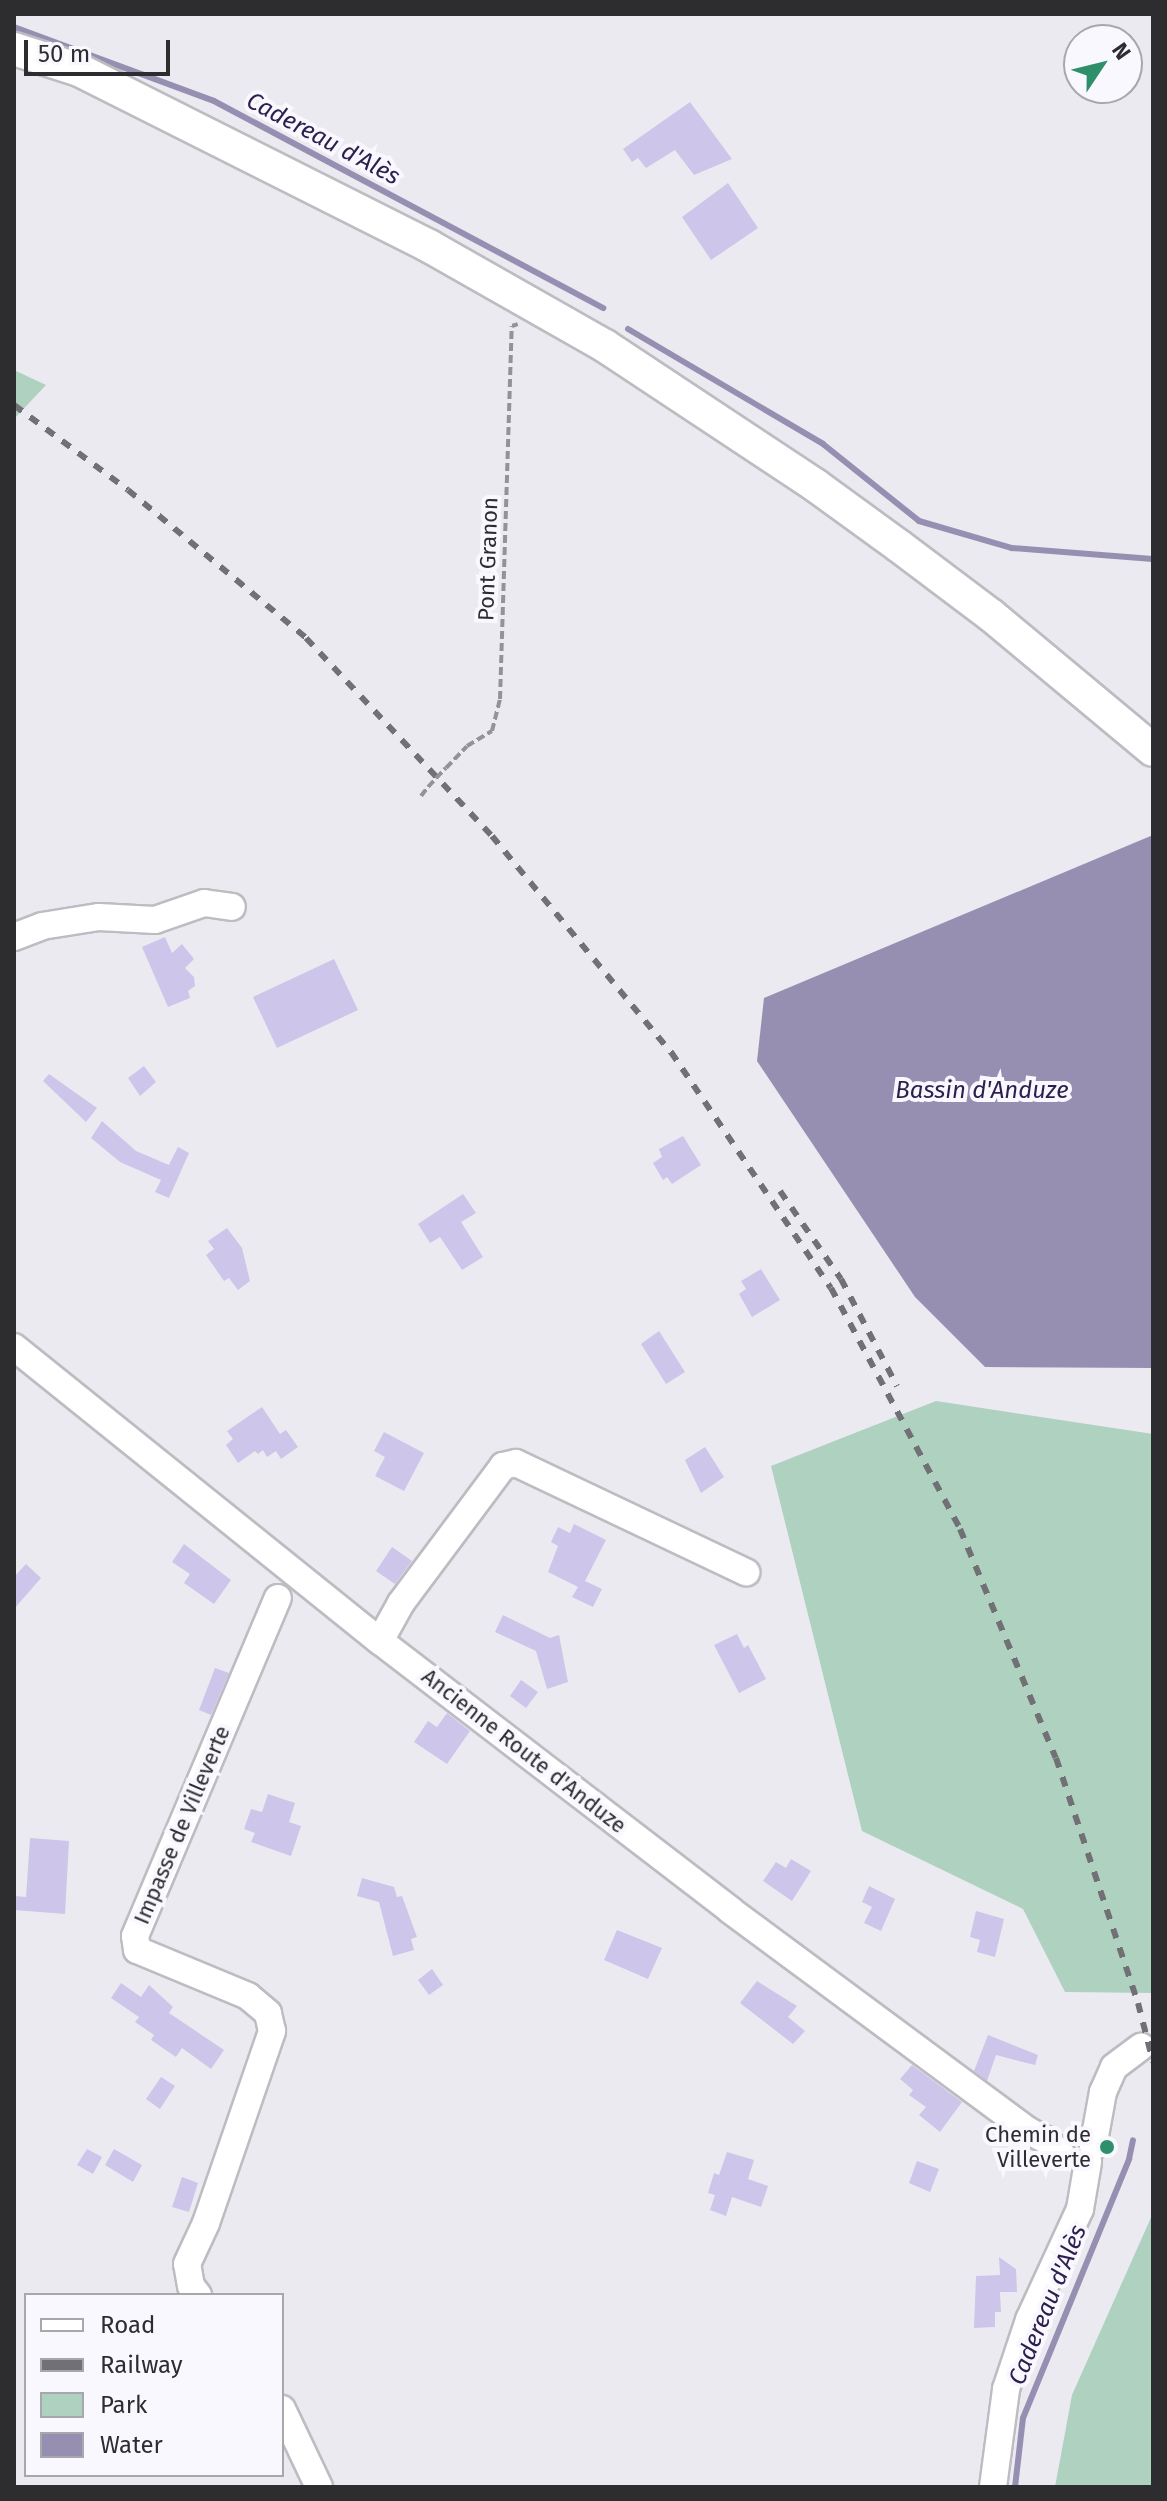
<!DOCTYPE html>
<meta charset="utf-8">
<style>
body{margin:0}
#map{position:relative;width:1167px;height:2501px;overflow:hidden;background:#eceaf1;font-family:"Fira Sans",sans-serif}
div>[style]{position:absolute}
.green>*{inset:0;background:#aed1c0}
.water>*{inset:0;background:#978fb2}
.stream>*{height:6px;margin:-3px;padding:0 3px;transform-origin:3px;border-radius:3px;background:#978fb2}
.building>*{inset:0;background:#cdc5ea}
.path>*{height:4px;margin-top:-2px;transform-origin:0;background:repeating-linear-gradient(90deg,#939297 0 8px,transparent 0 12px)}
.roads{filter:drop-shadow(2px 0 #bdbcc2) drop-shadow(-2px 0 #bdbcc2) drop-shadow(0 2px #bdbcc2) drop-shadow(0 -2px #bdbcc2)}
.minor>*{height:26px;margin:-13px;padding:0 13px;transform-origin:13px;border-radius:13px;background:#fff}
.major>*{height:32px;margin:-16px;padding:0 16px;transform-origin:16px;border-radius:16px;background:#fff}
.rail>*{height:6px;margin-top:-3px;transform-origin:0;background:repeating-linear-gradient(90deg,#717175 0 10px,transparent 0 20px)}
.path-bridge>*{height:4px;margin-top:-2px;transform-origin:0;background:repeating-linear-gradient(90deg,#939297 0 8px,transparent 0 12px)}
.dots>*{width:22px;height:22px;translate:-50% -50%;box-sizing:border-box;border:4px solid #f9f8ff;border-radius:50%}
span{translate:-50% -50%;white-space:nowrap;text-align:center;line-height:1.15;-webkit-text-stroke:8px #f9f8ff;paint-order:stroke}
.street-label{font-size:22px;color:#2d2d2f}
.poi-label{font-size:22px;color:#2d2d2f}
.right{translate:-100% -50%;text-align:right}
.water-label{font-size:24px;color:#2d1e4d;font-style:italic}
.frame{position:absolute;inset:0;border:16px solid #2d2d2f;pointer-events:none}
.legend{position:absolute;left:24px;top:2293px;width:260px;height:184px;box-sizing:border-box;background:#f9f8ff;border:2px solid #a7a7ac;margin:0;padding:10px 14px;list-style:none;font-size:24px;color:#2d2d2f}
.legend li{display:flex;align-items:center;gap:16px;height:40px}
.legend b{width:40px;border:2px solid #a7a7ac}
.north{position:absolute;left:1063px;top:24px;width:80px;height:80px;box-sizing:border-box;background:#f9f8ff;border:2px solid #a7a7ac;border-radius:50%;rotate:55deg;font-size:22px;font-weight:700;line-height:32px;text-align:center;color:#2d2d2f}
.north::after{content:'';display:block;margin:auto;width:28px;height:36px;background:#2d906a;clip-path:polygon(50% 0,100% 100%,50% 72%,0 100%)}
.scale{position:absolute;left:24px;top:40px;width:146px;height:36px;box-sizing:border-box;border:4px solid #2d2d2f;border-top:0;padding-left:10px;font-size:24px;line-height:28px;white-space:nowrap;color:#2d2d2f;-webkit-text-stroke:6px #f9f8ff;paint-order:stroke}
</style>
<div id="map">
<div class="green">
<i style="clip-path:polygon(14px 370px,46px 385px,14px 419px)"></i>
<i style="clip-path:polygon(936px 1401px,1153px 1434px,1153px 1993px,1065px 1992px,1023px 1909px,862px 1831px,771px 1466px)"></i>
<i style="clip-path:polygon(1153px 2213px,1153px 2487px,1055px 2487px,1072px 2395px)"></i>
</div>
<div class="water">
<i style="clip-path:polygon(1153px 835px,1153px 1368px,985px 1367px,915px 1297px,757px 1061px,764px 998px)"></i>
</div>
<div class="stream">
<i style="left:14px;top:27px;width:213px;rotate:20.3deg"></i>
<i style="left:214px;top:101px;width:441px;rotate:28deg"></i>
<i style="left:628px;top:329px;width:226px;rotate:30.5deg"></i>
<i style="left:823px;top:444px;width:123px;rotate:38.7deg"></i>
<i style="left:919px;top:521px;width:97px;rotate:16.2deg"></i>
<i style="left:1012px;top:548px;width:141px;rotate:4.5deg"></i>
<i style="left:1015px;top:2487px;width:69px;rotate:-83.4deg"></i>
<i style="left:1023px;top:2418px;width:280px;rotate:-67.7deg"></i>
<i style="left:1129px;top:2159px;width:19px;rotate:-78deg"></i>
</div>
<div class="building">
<i style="clip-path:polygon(690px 102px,732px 159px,694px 175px,675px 150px,646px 168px,638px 158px,632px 162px,623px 149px)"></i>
<i style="clip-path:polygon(728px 183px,758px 228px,711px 260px,682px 217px)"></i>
<i style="clip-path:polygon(165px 937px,172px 953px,182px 944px,194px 959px,185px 968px,194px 977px,195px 986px,188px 991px,190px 998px,168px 1007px,142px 947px)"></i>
<i style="clip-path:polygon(334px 959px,358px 1010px,277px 1048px,253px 997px)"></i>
<i style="clip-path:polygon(144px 1066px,156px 1082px,140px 1096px,128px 1078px)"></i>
<i style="clip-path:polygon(49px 1074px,97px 1108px,86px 1122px,43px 1081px)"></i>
<i style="clip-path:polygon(102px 1121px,136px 1151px,169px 1165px,178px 1147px,189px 1153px,169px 1198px,155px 1192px,161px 1180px,120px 1162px,91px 1138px)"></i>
<i style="clip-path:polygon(683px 1136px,701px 1165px,672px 1184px,667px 1177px,663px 1180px,653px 1163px,662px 1157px,659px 1149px)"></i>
<i style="clip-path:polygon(463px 1194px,476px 1213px,461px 1222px,483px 1257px,462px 1270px,440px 1237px,430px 1243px,418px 1224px)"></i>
<i style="clip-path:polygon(227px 1228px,242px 1248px,250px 1281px,238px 1290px,229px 1278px,224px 1281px,206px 1255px,214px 1249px,208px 1241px)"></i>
<i style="clip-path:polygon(761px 1269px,780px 1300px,752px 1317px,739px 1294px,746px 1289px,741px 1281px)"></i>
<i style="clip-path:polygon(659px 1331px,685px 1372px,666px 1384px,641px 1344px)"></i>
<i style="clip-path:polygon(262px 1407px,280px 1434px,286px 1430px,298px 1447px,281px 1459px,276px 1451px,267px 1457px,263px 1450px,258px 1454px,255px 1451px,238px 1463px,226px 1445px,233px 1439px,227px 1431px)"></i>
<i style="clip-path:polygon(384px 1432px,424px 1453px,404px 1491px,375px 1476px,385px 1457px,374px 1451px)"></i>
<i style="clip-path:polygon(705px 1447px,724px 1477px,701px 1493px,685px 1460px)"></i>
<i style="clip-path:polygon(574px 1524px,606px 1540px,585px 1581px,602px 1589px,593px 1607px,572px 1597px,578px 1587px,548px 1572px,558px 1546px,551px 1542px,558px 1527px,570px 1533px)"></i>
<i style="clip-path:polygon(184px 1544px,231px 1580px,214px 1604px,184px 1583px,190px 1574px,172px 1562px)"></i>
<i style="clip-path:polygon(392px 1547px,412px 1561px,395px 1584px,376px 1571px)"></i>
<i style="clip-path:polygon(26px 1564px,41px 1578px,14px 1609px,14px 1577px)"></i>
<i style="clip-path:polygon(503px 1615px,550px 1638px,559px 1635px,568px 1682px,547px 1689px,536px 1651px,495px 1632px)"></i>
<i style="clip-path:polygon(737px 1634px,744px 1648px,748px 1645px,766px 1679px,739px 1693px,714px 1645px)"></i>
<i style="clip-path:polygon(215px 1668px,229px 1673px,211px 1715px,199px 1710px)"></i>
<i style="clip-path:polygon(521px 1680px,538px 1692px,526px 1708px,510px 1696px)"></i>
<i style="clip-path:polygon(447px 1713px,470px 1731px,447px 1764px,414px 1742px,428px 1721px,437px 1727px)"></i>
<i style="clip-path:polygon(268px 1794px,295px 1803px,289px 1822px,301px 1826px,291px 1856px,251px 1842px,255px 1833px,244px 1829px,251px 1809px,262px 1812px)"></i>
<i style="clip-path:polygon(30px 1838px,69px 1841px,65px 1914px,14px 1910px,14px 1896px,26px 1897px)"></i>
<i style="clip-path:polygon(791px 1859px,811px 1871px,792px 1901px,763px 1881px,776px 1862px,786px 1868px)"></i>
<i style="clip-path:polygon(362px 1878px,394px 1887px,397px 1897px,402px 1896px,417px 1937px,411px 1939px,414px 1950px,393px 1956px,379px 1902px,357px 1896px)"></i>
<i style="clip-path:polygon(869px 1886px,895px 1899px,881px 1931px,864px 1923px,872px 1907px,862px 1902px)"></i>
<i style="clip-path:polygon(976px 1911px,1004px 1919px,995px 1957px,977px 1952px,980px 1940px,970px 1937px)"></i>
<i style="clip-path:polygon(617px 1930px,662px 1948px,648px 1979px,604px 1960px)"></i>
<i style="clip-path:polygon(432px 1969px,443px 1985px,429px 1995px,418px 1980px)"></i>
<i style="clip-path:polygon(757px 1981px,797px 2006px,788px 2017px,805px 2031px,793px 2044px,740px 2003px)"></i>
<i style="clip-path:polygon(121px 1983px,141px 1997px,149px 1985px,173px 2007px,169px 2013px,224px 2050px,211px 2069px,182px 2048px,176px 2057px,151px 2040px,154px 2035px,135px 2022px,139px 2017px,111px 1998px)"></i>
<i style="clip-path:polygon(988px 2035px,1038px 2055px,1035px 2065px,996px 2055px,987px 2081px,974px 2071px)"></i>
<i style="clip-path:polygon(912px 2065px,962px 2102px,940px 2132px,919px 2115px,926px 2107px,909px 2095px,913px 2090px,900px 2079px)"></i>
<i style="clip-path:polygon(161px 2077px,175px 2086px,160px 2109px,146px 2099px)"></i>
<i style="clip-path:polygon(87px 2149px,102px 2157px,93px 2174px,77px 2165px)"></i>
<i style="clip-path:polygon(114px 2149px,142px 2165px,133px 2182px,105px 2165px)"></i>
<i style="clip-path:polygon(727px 2152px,754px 2160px,748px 2179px,768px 2186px,761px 2207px,732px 2197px,726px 2216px,710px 2210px,715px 2195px,708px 2193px,714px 2173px,719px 2175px)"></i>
<i style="clip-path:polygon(917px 2161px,939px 2169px,930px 2192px,909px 2183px)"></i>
<i style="clip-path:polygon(182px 2177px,198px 2183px,189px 2212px,172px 2207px)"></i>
<i style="clip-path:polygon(999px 2257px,1016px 2269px,1017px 2292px,1000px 2292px,1001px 2312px,995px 2312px,995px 2327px,974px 2328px,976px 2276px,1000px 2275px)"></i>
</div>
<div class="path">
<i style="left:446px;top:768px;width:30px;rotate:-46deg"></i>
<i style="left:467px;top:746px;width:29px;rotate:-31deg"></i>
<i style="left:492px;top:731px;width:33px;rotate:-76deg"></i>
<i style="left:500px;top:699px;width:373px;rotate:-88.2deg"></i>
<i style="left:512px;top:326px;width:6px;rotate:-18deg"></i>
<i style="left:421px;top:796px;width:11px;rotate:-52deg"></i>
</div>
<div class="roads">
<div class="minor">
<i style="left:14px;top:937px;width:30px;rotate:-21deg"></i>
<i style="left:42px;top:926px;width:58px;rotate:-9deg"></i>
<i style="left:99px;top:917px;width:56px;rotate:3.1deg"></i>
<i style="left:155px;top:920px;width:52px;rotate:-19.1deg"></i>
<i style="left:204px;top:903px;width:28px;rotate:8deg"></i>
<i style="left:14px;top:1347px;width:469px;rotate:38.8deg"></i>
<i style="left:380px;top:1641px;width:441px;rotate:37.5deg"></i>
<i style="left:730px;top:1910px;width:370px;rotate:36.5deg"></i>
<i style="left:1027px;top:2130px;width:21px;rotate:28deg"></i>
<i style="left:1046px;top:2140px;width:22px;rotate:43deg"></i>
<i style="left:380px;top:1641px;width:43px;rotate:-61.1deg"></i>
<i style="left:401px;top:1603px;width:171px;rotate:-53.3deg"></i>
<i style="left:503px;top:1466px;width:13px;rotate:-13deg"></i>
<i style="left:516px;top:1463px;width:255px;rotate:25.4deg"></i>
<i style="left:1093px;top:2147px;width:56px;rotate:-79.7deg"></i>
<i style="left:1103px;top:2092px;width:27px;rotate:-66deg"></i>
<i style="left:1114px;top:2067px;width:34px;rotate:-37deg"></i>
<i style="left:198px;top:2295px;width:11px;rotate:-128deg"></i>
<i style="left:191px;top:2286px;width:22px;rotate:-100deg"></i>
<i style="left:187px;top:2264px;width:45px;rotate:-65.1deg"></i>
<i style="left:206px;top:2223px;width:203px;rotate:-71deg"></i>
<i style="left:272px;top:2031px;width:18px;rotate:-103deg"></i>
<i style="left:268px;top:2013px;width:26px;rotate:-140deg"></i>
<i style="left:248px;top:1996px;width:120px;rotate:-157.5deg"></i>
<i style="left:137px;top:1950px;width:14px;rotate:-98deg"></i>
<i style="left:135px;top:1936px;width:367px;rotate:-67.1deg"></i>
<i style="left:282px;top:2409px;width:86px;rotate:64.6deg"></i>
<i style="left:993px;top:2487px;width:99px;rotate:-82.4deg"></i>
<i style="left:1006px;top:2389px;width:73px;rotate:-71.6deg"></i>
<i style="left:1029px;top:2320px;width:122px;rotate:-65.3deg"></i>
<i style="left:1080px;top:2209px;width:48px;rotate:-80.3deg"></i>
</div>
<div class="major">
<i style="left:14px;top:49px;width:68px;rotate:17.9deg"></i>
<i style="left:79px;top:70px;width:392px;rotate:26.7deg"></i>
<i style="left:429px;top:246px;width:202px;rotate:29.6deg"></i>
<i style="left:605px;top:346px;width:252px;rotate:33.5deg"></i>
<i style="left:815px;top:485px;width:104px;rotate:36deg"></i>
<i style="left:899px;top:546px;width:116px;rotate:37deg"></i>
<i style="left:992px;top:616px;width:209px;rotate:39.8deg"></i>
</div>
</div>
<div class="rail">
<i style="left:14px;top:405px;width:142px;rotate:36.7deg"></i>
<i style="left:128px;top:490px;width:231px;rotate:39.7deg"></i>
<i style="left:306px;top:638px;width:272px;rotate:46.8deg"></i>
<i style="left:492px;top:836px;width:281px;rotate:50.4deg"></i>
<i style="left:671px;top:1052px;width:285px;rotate:55.9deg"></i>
<i style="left:831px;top:1288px;width:273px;rotate:61.8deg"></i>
<i style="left:960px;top:1529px;width:248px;rotate:67.3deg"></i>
<i style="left:1056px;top:1758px;width:258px;rotate:71.5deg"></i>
<i style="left:1138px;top:2003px;width:61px;rotate:75.7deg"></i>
<i style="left:780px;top:1191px;width:107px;rotate:55.3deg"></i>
<i style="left:841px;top:1279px;width:121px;rotate:62.4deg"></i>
</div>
<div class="path-bridge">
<i style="left:428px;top:787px;width:26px;rotate:-47deg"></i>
</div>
<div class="dots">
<i style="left:1107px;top:2147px;background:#2d906a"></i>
</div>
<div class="street-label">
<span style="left:488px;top:559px;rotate:-88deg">Pont Granon</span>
<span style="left:524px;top:1751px;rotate:38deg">Ancienne Route d'Anduze</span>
<span style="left:182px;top:1825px;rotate:-67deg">Impasse de Villeverte</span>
</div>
<div class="poi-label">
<span class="right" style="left:1091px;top:2147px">Chemin de<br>Villeverte</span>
</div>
<div class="water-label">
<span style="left:323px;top:139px;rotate:28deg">Cadereau d'Alès</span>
<span style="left:982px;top:1091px">Bassin d'Anduze</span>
<span style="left:1048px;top:2305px;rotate:-68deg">Cadereau d'Alès</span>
</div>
<div class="frame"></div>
<ul class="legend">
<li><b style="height:10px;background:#fff"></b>Road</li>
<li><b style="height:10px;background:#717175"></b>Railway</li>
<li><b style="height:22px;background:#aed1c0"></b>Park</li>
<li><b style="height:22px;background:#978fb2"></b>Water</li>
</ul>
<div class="north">N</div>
<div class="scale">50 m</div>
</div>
